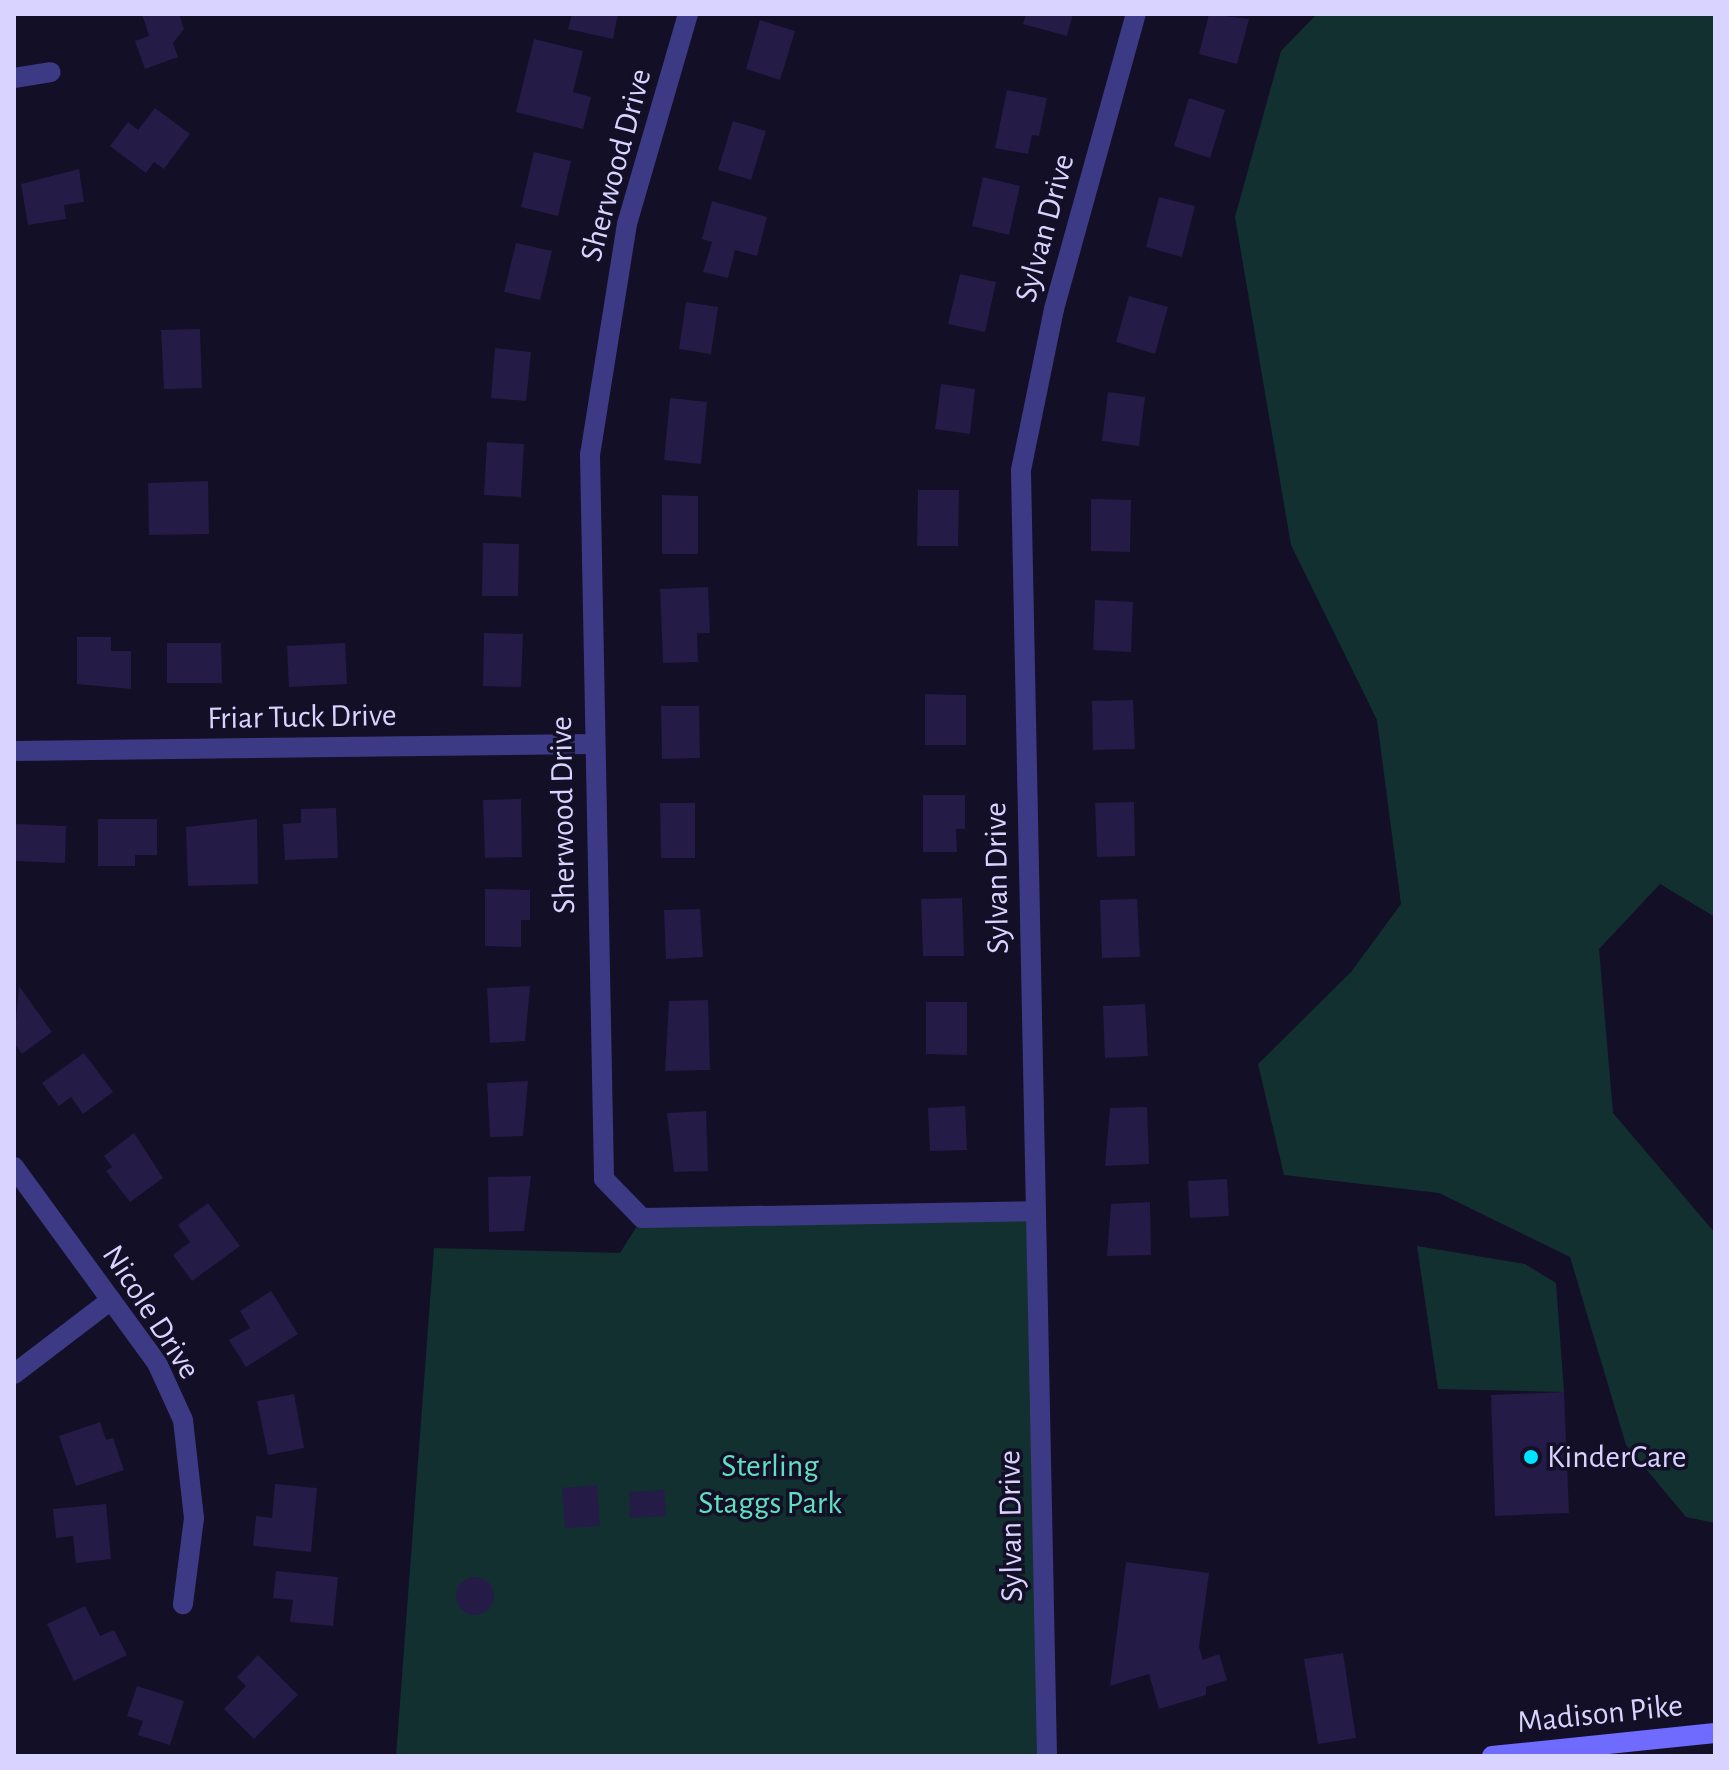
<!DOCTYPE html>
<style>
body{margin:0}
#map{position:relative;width:1729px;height:1770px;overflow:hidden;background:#130f26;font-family:"Alegreya Sans",sans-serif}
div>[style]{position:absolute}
.green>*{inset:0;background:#12302f}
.building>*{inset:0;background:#241b47}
.round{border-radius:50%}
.minor>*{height:20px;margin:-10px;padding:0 10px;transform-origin:10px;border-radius:10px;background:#3d3a85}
.secondary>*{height:20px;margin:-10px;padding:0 10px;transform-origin:10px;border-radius:10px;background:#6f6bff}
.dots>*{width:22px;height:22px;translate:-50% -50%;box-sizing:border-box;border:4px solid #130f26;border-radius:50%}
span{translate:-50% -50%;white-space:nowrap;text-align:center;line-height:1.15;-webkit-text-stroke:7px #130f26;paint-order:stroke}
.street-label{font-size:32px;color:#d9d4ff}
.poi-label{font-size:32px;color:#d9d4ff}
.left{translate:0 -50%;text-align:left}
.park-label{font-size:32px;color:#5fe0c0}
.frame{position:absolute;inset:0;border:16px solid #d9d4ff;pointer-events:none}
</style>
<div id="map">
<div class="green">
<i style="clip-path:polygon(1317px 14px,1715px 14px,1715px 917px,1660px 884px,1599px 949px,1613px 1113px,1715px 1233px,1715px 1523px,1686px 1517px,1626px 1445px,1570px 1257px,1439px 1193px,1284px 1175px,1258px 1064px,1351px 972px,1401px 904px,1377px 720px,1291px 545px,1235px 217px,1281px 51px)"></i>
<i style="clip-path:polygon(1034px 1211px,1047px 1756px,396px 1756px,434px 1248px,620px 1253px,642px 1218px)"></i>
<i style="clip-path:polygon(1417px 1246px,1525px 1264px,1556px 1283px,1564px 1392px,1438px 1389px)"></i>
</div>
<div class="building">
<i style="clip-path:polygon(142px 14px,179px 14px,184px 29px,173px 43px,178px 57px,145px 69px,135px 41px,149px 36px)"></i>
<i style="clip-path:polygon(572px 14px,618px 14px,613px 39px,568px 29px)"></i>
<i style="clip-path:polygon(1026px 14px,1073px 14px,1067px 36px,1023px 24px)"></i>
<i style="clip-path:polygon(1209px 14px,1249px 19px,1237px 64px,1199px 54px)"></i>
<i style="clip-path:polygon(760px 20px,795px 31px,780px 80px,746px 69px)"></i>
<i style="clip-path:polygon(534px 39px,583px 51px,573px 92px,591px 97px,583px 129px,516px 112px)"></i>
<i style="clip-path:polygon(1007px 90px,1047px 98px,1039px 136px,1032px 135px,1028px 154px,995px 148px)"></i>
<i style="clip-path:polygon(1189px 98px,1225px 110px,1210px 158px,1174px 146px)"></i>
<i style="clip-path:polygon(155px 108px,190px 134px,164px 169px,154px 162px,146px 173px,110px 146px,128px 122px,138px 130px)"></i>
<i style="clip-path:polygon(733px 121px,766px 131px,751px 180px,718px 170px)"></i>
<i style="clip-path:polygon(534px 152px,571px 161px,558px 216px,521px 207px)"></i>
<i style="clip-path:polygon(79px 169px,84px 202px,64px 205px,66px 219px,28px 225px,21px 184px)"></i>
<i style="clip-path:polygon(983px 177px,1020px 186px,1009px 235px,972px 226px)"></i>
<i style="clip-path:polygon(1159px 197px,1195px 206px,1182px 257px,1146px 247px)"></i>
<i style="clip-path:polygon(712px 201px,767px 217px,757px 256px,735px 250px,728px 278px,703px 272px,712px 242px,702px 239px)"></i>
<i style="clip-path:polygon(516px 243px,552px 251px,540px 300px,504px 292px)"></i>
<i style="clip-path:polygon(960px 274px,996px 282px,985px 332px,948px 324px)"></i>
<i style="clip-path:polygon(1129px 296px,1168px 307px,1155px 354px,1116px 342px)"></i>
<i style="clip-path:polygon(686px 302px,718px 307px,711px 354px,679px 349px)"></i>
<i style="clip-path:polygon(200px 329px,202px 388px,164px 389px,161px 330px)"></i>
<i style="clip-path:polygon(495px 348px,531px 352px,526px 401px,491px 398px)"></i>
<i style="clip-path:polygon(941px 384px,975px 389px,970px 434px,935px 429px)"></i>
<i style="clip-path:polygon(1108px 392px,1145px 397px,1139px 446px,1102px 441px)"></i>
<i style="clip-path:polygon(670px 398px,707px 402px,701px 464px,664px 460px)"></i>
<i style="clip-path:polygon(487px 442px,524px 444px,521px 497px,484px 495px)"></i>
<i style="clip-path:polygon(208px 481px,209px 534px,149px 535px,148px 483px)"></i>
<i style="clip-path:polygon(918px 490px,959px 490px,958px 546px,917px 546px)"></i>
<i style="clip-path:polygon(662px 495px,698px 496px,698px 554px,662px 554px)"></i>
<i style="clip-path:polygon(1091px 499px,1131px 500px,1130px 552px,1091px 551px)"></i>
<i style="clip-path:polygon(483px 543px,519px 544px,518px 596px,482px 596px)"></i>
<i style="clip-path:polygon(708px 587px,710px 633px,697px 633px,698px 662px,663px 663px,660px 589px)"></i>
<i style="clip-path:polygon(1095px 600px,1133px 602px,1131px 652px,1093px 650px)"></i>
<i style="clip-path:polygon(484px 633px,523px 634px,521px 687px,483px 686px)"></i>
<i style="clip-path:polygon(77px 637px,111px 637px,111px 651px,131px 651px,131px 689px,77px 684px)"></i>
<i style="clip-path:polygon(167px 643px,221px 643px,222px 683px,167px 683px)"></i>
<i style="clip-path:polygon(345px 643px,347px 684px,289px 687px,287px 646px)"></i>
<i style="clip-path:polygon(925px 694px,966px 695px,966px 745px,925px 745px)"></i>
<i style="clip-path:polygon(1133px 700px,1135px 749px,1093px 750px,1092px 701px)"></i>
<i style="clip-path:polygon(661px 706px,699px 706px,700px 758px,662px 759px)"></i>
<i style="clip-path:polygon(923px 795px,965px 795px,965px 829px,956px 829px,957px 852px,923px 852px)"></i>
<i style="clip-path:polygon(521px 799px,522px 857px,485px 858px,483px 800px)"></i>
<i style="clip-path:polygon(1134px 802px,1135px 856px,1097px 857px,1095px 803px)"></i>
<i style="clip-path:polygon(660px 803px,695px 803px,695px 858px,661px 858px)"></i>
<i style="clip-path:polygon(336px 808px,338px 858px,285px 860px,283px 824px,301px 823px,301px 809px)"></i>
<i style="clip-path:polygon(98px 819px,157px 819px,157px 855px,135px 855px,135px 866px,98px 866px)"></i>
<i style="clip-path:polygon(257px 819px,258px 884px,188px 886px,186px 827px)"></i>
<i style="clip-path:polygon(14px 824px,66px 826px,65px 863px,14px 861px)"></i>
<i style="clip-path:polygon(485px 889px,530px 890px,530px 920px,521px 920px,521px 947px,485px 946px)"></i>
<i style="clip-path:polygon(962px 898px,964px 956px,923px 956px,921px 899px)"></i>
<i style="clip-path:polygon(1137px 899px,1140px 957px,1102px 958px,1100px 900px)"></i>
<i style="clip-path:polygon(700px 909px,703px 957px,666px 959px,664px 910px)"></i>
<i style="clip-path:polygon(19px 986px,52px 1032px,22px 1054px,14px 1043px)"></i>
<i style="clip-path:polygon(530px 986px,525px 1041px,490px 1043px,487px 988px)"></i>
<i style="clip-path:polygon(708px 1000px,710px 1070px,665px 1071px,669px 1001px)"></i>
<i style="clip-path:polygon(926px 1002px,967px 1002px,967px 1055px,926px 1054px)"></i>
<i style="clip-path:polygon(1145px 1004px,1148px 1056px,1105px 1058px,1103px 1006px)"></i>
<i style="clip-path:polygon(84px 1053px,113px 1092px,83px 1114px,71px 1097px,59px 1106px,42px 1083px)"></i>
<i style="clip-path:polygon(528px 1081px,523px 1136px,490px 1137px,487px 1083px)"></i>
<i style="clip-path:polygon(965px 1106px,967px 1150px,930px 1151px,928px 1108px)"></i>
<i style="clip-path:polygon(1147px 1107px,1149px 1164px,1105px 1166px,1110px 1108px)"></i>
<i style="clip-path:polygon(706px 1111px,708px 1171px,674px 1172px,667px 1113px)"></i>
<i style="clip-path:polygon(134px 1133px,163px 1178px,130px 1202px,106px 1171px,112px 1167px,104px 1156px)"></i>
<i style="clip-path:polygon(531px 1176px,524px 1231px,489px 1232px,488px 1177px)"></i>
<i style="clip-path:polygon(1227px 1179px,1229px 1216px,1190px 1218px,1188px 1181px)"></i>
<i style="clip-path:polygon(1150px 1202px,1151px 1255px,1107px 1256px,1111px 1204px)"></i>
<i style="clip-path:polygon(208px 1203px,240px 1246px,192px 1281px,173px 1255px,190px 1242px,178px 1225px)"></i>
<i style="clip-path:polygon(271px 1291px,298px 1334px,246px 1367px,229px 1340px,250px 1328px,240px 1311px)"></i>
<i style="clip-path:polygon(1564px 1392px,1569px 1513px,1495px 1516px,1491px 1395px)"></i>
<i style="clip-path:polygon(294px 1394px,304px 1448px,268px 1455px,257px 1401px)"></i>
<i style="clip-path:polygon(100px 1422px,106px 1440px,113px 1438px,124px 1470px,76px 1486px,59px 1436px)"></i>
<i style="clip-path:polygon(275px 1484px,317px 1488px,311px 1552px,253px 1546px,256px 1516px,272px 1518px)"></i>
<i style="clip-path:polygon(597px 1485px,600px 1526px,565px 1528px,562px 1488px)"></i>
<i style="clip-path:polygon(664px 1490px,666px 1516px,630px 1518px,629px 1492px)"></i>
<i style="clip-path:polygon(106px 1504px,111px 1559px,76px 1563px,73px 1536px,56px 1538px,53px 1509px)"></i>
<i style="clip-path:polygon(1126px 1562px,1209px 1573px,1199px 1647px,1203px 1660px,1219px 1654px,1227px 1680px,1206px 1687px,1206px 1695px,1159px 1709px,1149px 1674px,1110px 1686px)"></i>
<i style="clip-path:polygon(276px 1571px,338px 1577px,333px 1626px,290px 1622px,293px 1600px,273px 1598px)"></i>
<i class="round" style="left:456px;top:1577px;width:38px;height:38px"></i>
<i style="clip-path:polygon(85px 1606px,100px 1636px,114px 1630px,127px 1655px,74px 1681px,47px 1624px)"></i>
<i style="clip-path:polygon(1343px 1653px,1356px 1738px,1318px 1744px,1304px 1659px)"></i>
<i style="clip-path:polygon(258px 1655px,298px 1695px,254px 1739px,224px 1709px,246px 1686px,237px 1677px)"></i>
<i style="clip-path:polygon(137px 1686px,184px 1701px,170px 1745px,138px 1735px,143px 1721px,127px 1716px)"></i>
</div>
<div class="minor">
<i style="left:688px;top:14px;width:219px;rotate:106.2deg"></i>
<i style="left:627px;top:224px;width:234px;rotate:99.1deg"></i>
<i style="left:590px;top:455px;width:724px;rotate:88.89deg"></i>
<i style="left:604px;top:1179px;width:54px;rotate:45.7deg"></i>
<i style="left:642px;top:1218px;width:392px;rotate:-1deg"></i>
<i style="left:14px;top:78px;width:37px;rotate:-9deg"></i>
<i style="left:14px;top:751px;width:577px;rotate:-0.7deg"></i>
<i style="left:14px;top:1167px;width:243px;rotate:53.9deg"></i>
<i style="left:157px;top:1363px;width:63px;rotate:65.5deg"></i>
<i style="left:183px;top:1420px;width:99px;rotate:83.6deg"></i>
<i style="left:194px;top:1518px;width:87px;rotate:97.3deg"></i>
<i style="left:14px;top:1374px;width:122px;rotate:-37.3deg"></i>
<i style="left:1047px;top:1756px;width:1286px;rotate:-91.16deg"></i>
<i style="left:1021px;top:470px;width:164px;rotate:-78.4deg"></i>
<i style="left:1054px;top:309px;width:306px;rotate:-74.5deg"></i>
</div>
<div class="secondary">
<i style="left:1492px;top:1756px;width:224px;rotate:-5.9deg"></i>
</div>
<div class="dots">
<i style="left:1531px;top:1457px;background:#00e5ff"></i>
</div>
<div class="street-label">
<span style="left:616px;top:165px;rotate:-75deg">Sherwood Drive</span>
<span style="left:1045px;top:228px;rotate:-75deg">Sylvan Drive</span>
<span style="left:302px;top:717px;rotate:-1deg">Friar Tuck Drive</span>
<span style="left:563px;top:815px;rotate:-91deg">Sherwood Drive</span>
<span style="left:997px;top:878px;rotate:-91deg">Sylvan Drive</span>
<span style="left:151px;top:1312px;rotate:57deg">Nicole Drive</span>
<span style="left:1011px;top:1526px;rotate:-91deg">Sylvan Drive</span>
<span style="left:1600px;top:1714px;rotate:-6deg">Madison Pike</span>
</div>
<div class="poi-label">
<span class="left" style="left:1547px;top:1457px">KinderCare</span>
</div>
<div class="park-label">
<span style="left:770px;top:1485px">Sterling<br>Staggs Park</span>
</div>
<div class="frame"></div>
</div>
